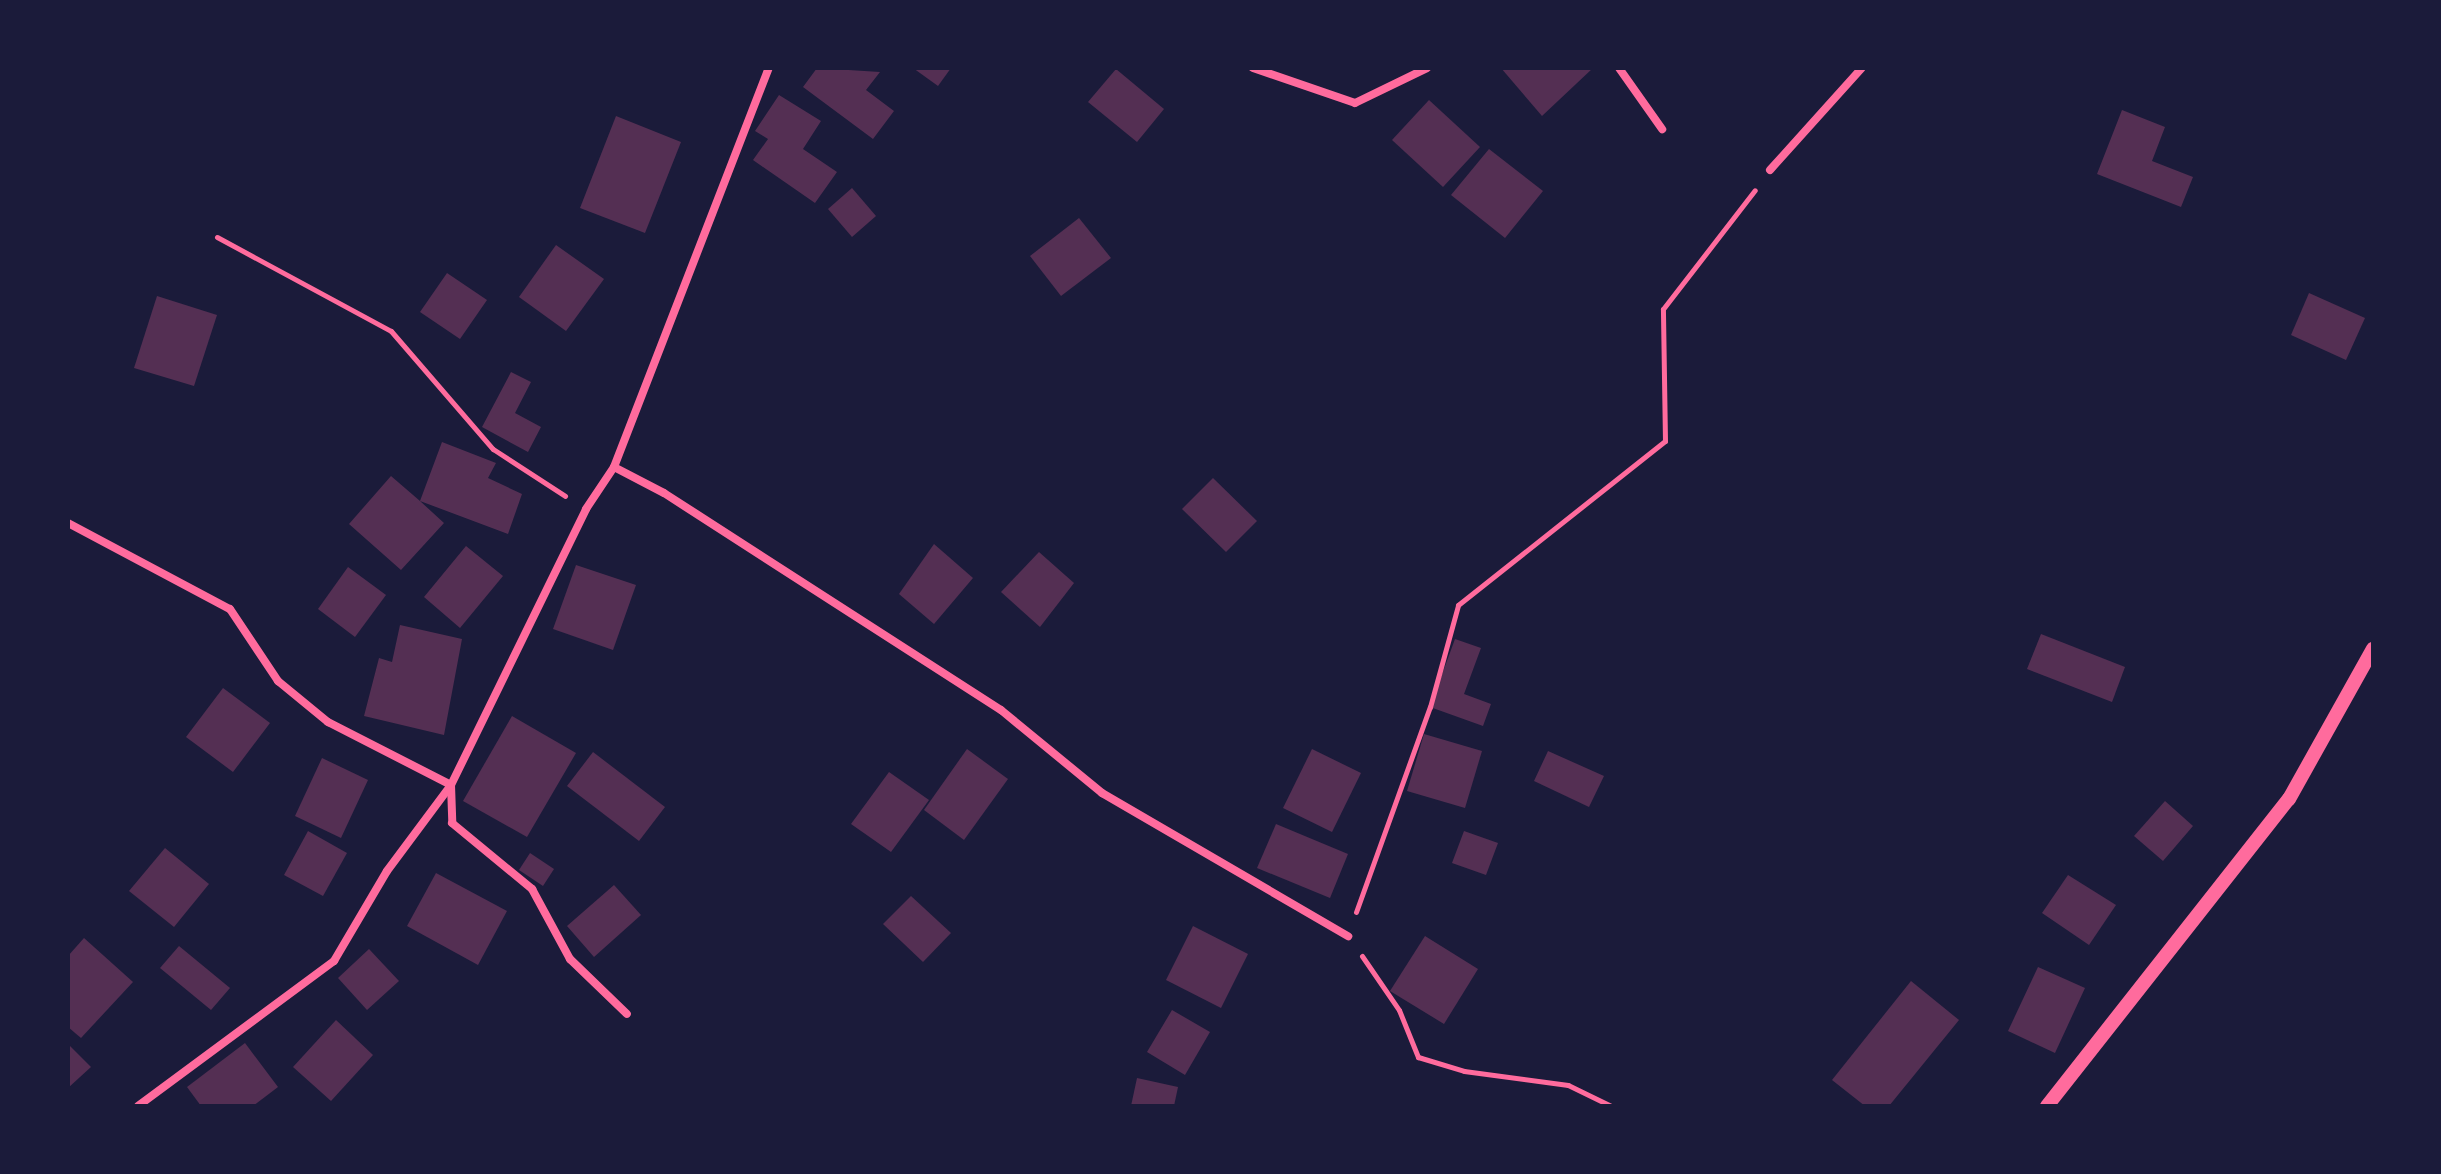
<!DOCTYPE html>
<style>
body{margin:0}
#map{position:relative;width:2441px;height:1174px;overflow:hidden;background:#1b1b3a;font-family:"Golos Text",sans-serif}
div>[style]{position:absolute}
.building>*{inset:0;background:#542f53}
.path>*{height:5px;margin:-2.5px;padding:0 2.5px;transform-origin:2.5px;border-radius:2.5px;background:#ff6b9d}
.minor>*{height:8px;margin:-4px;padding:0 4px;transform-origin:4px;border-radius:4px;background:#ff6b9d}
.tertiary>*{height:14px;margin:-7px;padding:0 7px;transform-origin:7px;border-radius:7px;background:#ff6b9d}
span{translate:-50% -50%;white-space:nowrap;text-align:center;line-height:1.15;-webkit-text-stroke:8px #1b1b3a;paint-order:stroke}
.frame{position:absolute;inset:0;border:70px solid #1b1b3a;pointer-events:none}
</style>
<div id="map">
<div class="building">
<i style="clip-path:polygon(817px 68px,880px 72px,866px 90px,894px 111px,873px 139px,803px 87px)"></i>
<i style="clip-path:polygon(913px 68px,951px 68px,938px 86px)"></i>
<i style="clip-path:polygon(1501px 68px,1593px 68px,1542px 116px)"></i>
<i style="clip-path:polygon(1116px 69px,1164px 109px,1137px 142px,1088px 102px)"></i>
<i style="clip-path:polygon(779px 95px,821px 121px,803px 149px,837px 172px,815px 203px,753px 160px,768px 139px,755px 131px)"></i>
<i style="clip-path:polygon(1429px 100px,1480px 147px,1443px 187px,1392px 140px)"></i>
<i style="clip-path:polygon(2122px 110px,2165px 127px,2152px 161px,2193px 177px,2181px 207px,2097px 174px)"></i>
<i style="clip-path:polygon(616px 116px,681px 142px,645px 233px,580px 208px)"></i>
<i style="clip-path:polygon(1489px 149px,1543px 191px,1505px 238px,1451px 195px)"></i>
<i style="clip-path:polygon(852px 188px,876px 216px,852px 237px,828px 209px)"></i>
<i style="clip-path:polygon(1079px 218px,1111px 258px,1061px 296px,1030px 256px)"></i>
<i style="clip-path:polygon(556px 245px,604px 279px,566px 331px,519px 297px)"></i>
<i style="clip-path:polygon(447px 273px,487px 300px,460px 339px,420px 312px)"></i>
<i style="clip-path:polygon(2309px 293px,2365px 318px,2346px 360px,2291px 335px)"></i>
<i style="clip-path:polygon(157px 296px,217px 315px,194px 386px,134px 368px)"></i>
<i style="clip-path:polygon(511px 372px,531px 382px,515px 413px,541px 427px,528px 452px,482px 427px)"></i>
<i style="clip-path:polygon(442px 442px,496px 463px,488px 478px,522px 494px,508px 534px,420px 501px,444px 523px,401px 570px,349px 524px,391px 476px,420px 501px)"></i>
<i style="clip-path:polygon(1213px 478px,1257px 521px,1226px 552px,1182px 509px)"></i>
<i style="clip-path:polygon(934px 544px,973px 578px,934px 624px,899px 594px)"></i>
<i style="clip-path:polygon(466px 546px,503px 576px,460px 628px,424px 597px)"></i>
<i style="clip-path:polygon(1039px 552px,1074px 583px,1040px 627px,1001px 592px)"></i>
<i style="clip-path:polygon(576px 565px,636px 585px,613px 650px,553px 629px)"></i>
<i style="clip-path:polygon(348px 567px,386px 595px,355px 637px,318px 609px)"></i>
<i style="clip-path:polygon(400px 625px,462px 639px,444px 735px,364px 716px,379px 658px,392px 662px)"></i>
<i style="clip-path:polygon(2041px 634px,2125px 667px,2112px 702px,2027px 669px)"></i>
<i style="clip-path:polygon(1455px 639px,1481px 648px,1464px 694px,1491px 704px,1483px 726px,1430px 707px)"></i>
<i style="clip-path:polygon(223px 688px,270px 723px,233px 772px,186px 737px)"></i>
<i style="clip-path:polygon(512px 716px,576px 753px,527px 837px,463px 801px)"></i>
<i style="clip-path:polygon(1424px 734px,1482px 751px,1465px 808px,1407px 791px)"></i>
<i style="clip-path:polygon(967px 749px,1008px 779px,964px 840px,924px 810px)"></i>
<i style="clip-path:polygon(1312px 749px,1361px 773px,1332px 832px,1283px 808px)"></i>
<i style="clip-path:polygon(1548px 751px,1604px 776px,1589px 807px,1534px 781px)"></i>
<i style="clip-path:polygon(593px 752px,665px 807px,639px 841px,567px 786px)"></i>
<i style="clip-path:polygon(322px 758px,368px 780px,341px 838px,295px 816px)"></i>
<i style="clip-path:polygon(889px 772px,929px 800px,891px 852px,851px 824px)"></i>
<i style="clip-path:polygon(2165px 801px,2193px 826px,2163px 861px,2134px 836px)"></i>
<i style="clip-path:polygon(1276px 824px,1348px 854px,1330px 898px,1257px 868px)"></i>
<i style="clip-path:polygon(308px 831px,347px 853px,323px 896px,284px 875px)"></i>
<i style="clip-path:polygon(1464px 831px,1498px 843px,1486px 875px,1452px 863px)"></i>
<i style="clip-path:polygon(165px 848px,209px 884px,174px 927px,129px 891px)"></i>
<i style="clip-path:polygon(530px 853px,554px 869px,543px 886px,519px 870px)"></i>
<i style="clip-path:polygon(436px 873px,507px 911px,478px 965px,407px 926px)"></i>
<i style="clip-path:polygon(2068px 875px,2116px 905px,2089px 945px,2042px 913px)"></i>
<i style="clip-path:polygon(614px 885px,641px 915px,594px 957px,567px 926px)"></i>
<i style="clip-path:polygon(911px 896px,951px 933px,923px 962px,883px 924px)"></i>
<i style="clip-path:polygon(1193px 926px,1248px 954px,1221px 1008px,1166px 980px)"></i>
<i style="clip-path:polygon(1425px 936px,1478px 969px,1444px 1024px,1390px 991px)"></i>
<i style="clip-path:polygon(84px 938px,133px 982px,81px 1038px,68px 1027px,68px 956px)"></i>
<i style="clip-path:polygon(179px 946px,230px 988px,211px 1010px,160px 968px)"></i>
<i style="clip-path:polygon(369px 949px,399px 981px,367px 1010px,338px 978px)"></i>
<i style="clip-path:polygon(2038px 967px,2085px 988px,2055px 1053px,2008px 1031px)"></i>
<i style="clip-path:polygon(1911px 981px,1959px 1020px,1889px 1106px,1865px 1106px,1832px 1080px)"></i>
<i style="clip-path:polygon(1172px 1010px,1210px 1032px,1185px 1075px,1147px 1052px)"></i>
<i style="clip-path:polygon(336px 1020px,373px 1055px,331px 1101px,293px 1067px)"></i>
<i style="clip-path:polygon(245px 1043px,278px 1087px,253px 1106px,201px 1106px,187px 1087px)"></i>
<i style="clip-path:polygon(68px 1044px,91px 1067px,68px 1088px)"></i>
<i style="clip-path:polygon(1137px 1078px,1178px 1087px,1174px 1106px,1131px 1106px)"></i>
</div>
<div class="path">
<i style="left:217px;top:237px;width:198px;rotate:28.4deg"></i>
<i style="left:391px;top:331px;width:156px;rotate:49.2deg"></i>
<i style="left:493px;top:449px;width:86px;rotate:33.1deg"></i>
<i style="left:1356px;top:912px;width:218px;rotate:-70.2deg"></i>
<i style="left:1430px;top:707px;width:106px;rotate:-74.6deg"></i>
<i style="left:1458px;top:605px;width:264px;rotate:-38.4deg"></i>
<i style="left:1665px;top:441px;width:132px;rotate:-90.9deg"></i>
<i style="left:1663px;top:309px;width:150px;rotate:-52.3deg"></i>
<i style="left:1362px;top:956px;width:65px;rotate:55.6deg"></i>
<i style="left:1399px;top:1010px;width:51px;rotate:68deg"></i>
<i style="left:1418px;top:1057px;width:48px;rotate:16.9deg"></i>
<i style="left:1464px;top:1071px;width:105px;rotate:7.7deg"></i>
<i style="left:1568px;top:1085px;width:48px;rotate:26deg"></i>
</div>
<div class="minor">
<i style="left:1253px;top:68px;width:108px;rotate:18.9deg"></i>
<i style="left:1355px;top:103px;width:80px;rotate:-25.9deg"></i>
<i style="left:1619px;top:68px;width:75px;rotate:54.8deg"></i>
<i style="left:1770px;top:170px;width:137px;rotate:-48deg"></i>
<i style="left:614px;top:467px;width:56px;rotate:27.5deg"></i>
<i style="left:664px;top:493px;width:401px;rotate:32.8deg"></i>
<i style="left:1001px;top:710px;width:131px;rotate:39.4deg"></i>
<i style="left:1102px;top:793px;width:285px;rotate:30.2deg"></i>
<i style="left:68px;top:523px;width:183px;rotate:28deg"></i>
<i style="left:230px;top:609px;width:87px;rotate:56.3deg"></i>
<i style="left:278px;top:681px;width:65px;rotate:39.4deg"></i>
<i style="left:328px;top:722px;width:138px;rotate:27.1deg"></i>
<i style="left:451px;top:785px;width:38px;rotate:88deg"></i>
<i style="left:452px;top:823px;width:104px;rotate:39.5deg"></i>
<i style="left:532px;top:889px;width:80px;rotate:61.5deg"></i>
<i style="left:570px;top:959px;width:79px;rotate:44deg"></i>
<i style="left:138px;top:1106px;width:244px;rotate:-36.5deg"></i>
<i style="left:334px;top:961px;width:104px;rotate:-59.5deg"></i>
<i style="left:387px;top:871px;width:107px;rotate:-53.3deg"></i>
<i style="left:451px;top:785px;width:307px;rotate:-63.9deg"></i>
<i style="left:586px;top:509px;width:50px;rotate:-56.3deg"></i>
<i style="left:614px;top:467px;width:428px;rotate:-68.8deg"></i>
</div>
<div class="tertiary">
<i style="left:2047px;top:1106px;width:391px;rotate:-51.8deg"></i>
<i style="left:2289px;top:799px;width:172px;rotate:-60.8deg"></i>
</div>
<div class="frame"></div>
</div>
